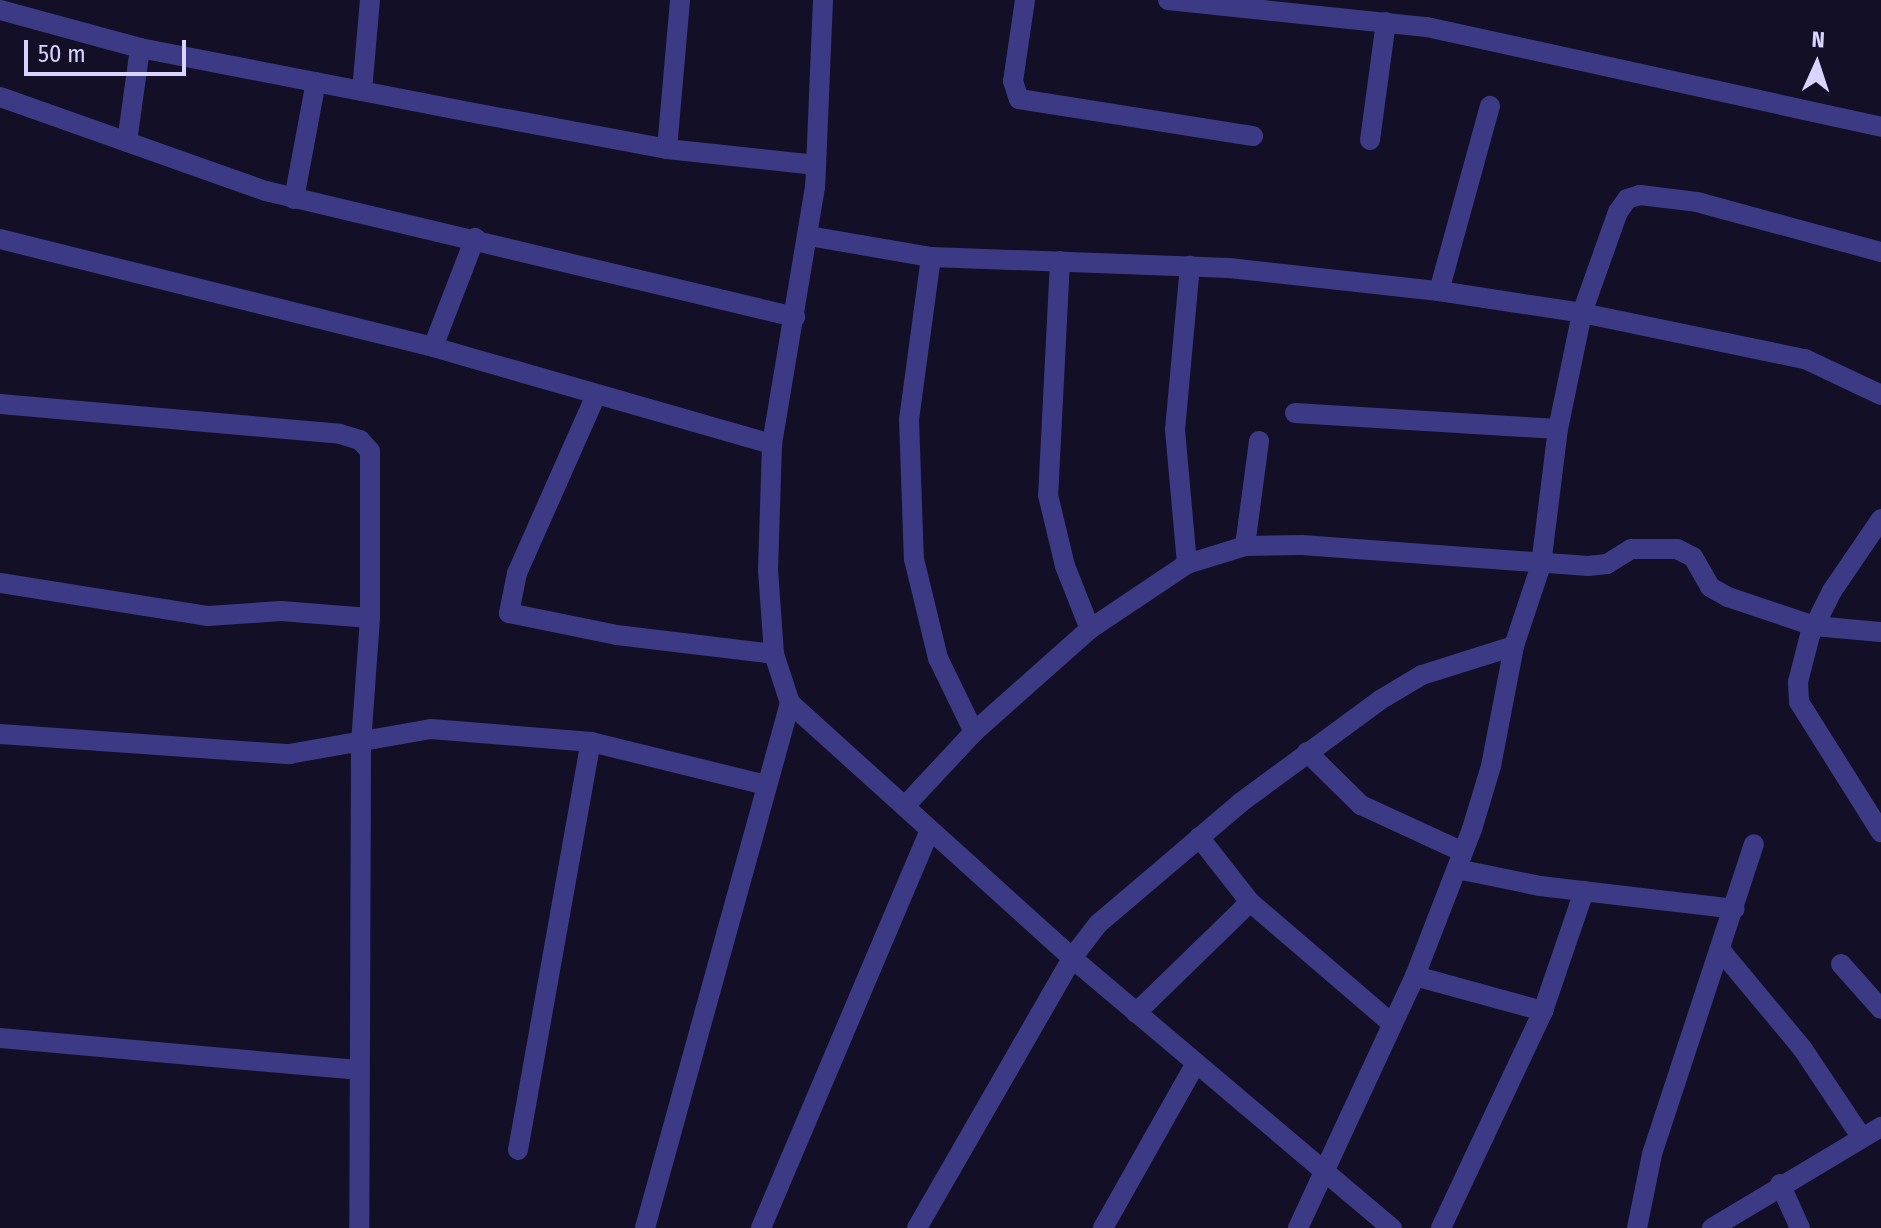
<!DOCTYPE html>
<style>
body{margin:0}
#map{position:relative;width:1881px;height:1228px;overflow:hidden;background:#130f26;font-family:"Fira Sans Condensed",sans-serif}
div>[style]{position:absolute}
.minor>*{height:20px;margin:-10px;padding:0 10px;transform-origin:10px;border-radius:10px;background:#3d3a85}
span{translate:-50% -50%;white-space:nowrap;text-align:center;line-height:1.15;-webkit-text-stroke:6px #130f26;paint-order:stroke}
.north{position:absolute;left:1777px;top:24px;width:80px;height:80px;-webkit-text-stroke:6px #130f26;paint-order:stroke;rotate:3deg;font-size:22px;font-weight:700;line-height:32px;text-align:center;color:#d9d4ff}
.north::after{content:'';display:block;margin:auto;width:28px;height:36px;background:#d9d4ff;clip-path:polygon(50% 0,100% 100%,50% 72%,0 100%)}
.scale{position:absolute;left:24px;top:40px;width:162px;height:36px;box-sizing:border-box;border:4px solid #d9d4ff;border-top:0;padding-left:10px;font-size:24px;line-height:28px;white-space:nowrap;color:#d9d4ff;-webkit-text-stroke:6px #130f26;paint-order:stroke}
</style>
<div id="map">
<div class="minor">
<i style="left:823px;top:0;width:187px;rotate:92.4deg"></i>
<i style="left:815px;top:187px;width:261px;rotate:99.5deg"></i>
<i style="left:772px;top:444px;width:126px;rotate:91.8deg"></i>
<i style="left:768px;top:570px;width:84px;rotate:85.9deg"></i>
<i style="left:774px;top:654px;width:52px;rotate:71.9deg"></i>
<i style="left:790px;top:703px;width:380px;rotate:42.1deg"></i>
<i style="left:1072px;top:958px;width:419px;rotate:40.2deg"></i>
<i style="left:1025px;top:0;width:82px;rotate:98.4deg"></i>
<i style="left:1013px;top:81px;width:19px;rotate:72deg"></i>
<i style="left:1019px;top:99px;width:237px;rotate:9deg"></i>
<i style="left:1168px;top:0;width:260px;rotate:6deg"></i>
<i style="left:1427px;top:27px;width:465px;rotate:12.4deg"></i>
<i style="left:0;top:10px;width:145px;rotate:15.2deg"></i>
<i style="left:140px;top:48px;width:346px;rotate:11deg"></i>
<i style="left:480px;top:114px;width:190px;rotate:10.6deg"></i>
<i style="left:667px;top:149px;width:150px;rotate:6.1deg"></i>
<i style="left:362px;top:91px;width:91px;rotate:-85deg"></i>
<i style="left:0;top:97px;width:282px;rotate:19.5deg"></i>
<i style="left:266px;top:191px;width:544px;rotate:13.4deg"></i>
<i style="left:1370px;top:140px;width:119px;rotate:-82.3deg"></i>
<i style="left:127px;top:142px;width:95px;rotate:-82.1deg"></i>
<i style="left:667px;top:149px;width:150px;rotate:-85deg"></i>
<i style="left:294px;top:199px;width:119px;rotate:-79.4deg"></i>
<i style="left:809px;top:236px;width:124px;rotate:9.8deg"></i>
<i style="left:931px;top:257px;width:298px;rotate:2.1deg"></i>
<i style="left:1229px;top:268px;width:211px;rotate:6.3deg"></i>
<i style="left:1439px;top:291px;width:145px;rotate:8.7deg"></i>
<i style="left:1582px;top:313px;width:228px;rotate:11.7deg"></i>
<i style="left:1805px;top:359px;width:84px;rotate:25.3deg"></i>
<i style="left:0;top:239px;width:446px;rotate:14deg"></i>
<i style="left:433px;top:347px;width:353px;rotate:16deg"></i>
<i style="left:931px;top:257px;width:163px;rotate:97.7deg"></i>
<i style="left:909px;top:419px;width:140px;rotate:88deg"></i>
<i style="left:914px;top:559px;width:102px;rotate:76.4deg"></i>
<i style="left:938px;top:658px;width:82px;rotate:64.1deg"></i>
<i style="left:1060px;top:261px;width:234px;rotate:92.9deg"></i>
<i style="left:1048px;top:495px;width:73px;rotate:76.5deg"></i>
<i style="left:1065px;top:566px;width:68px;rotate:68.4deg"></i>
<i style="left:1439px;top:291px;width:192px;rotate:-74.6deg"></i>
<i style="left:433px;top:347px;width:117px;rotate:-68.9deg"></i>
<i style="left:596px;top:395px;width:195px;rotate:113.9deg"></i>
<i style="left:517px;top:573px;width:41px;rotate:101.3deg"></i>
<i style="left:509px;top:613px;width:110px;rotate:11.5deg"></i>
<i style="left:617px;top:635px;width:158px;rotate:6.9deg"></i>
<i style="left:0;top:404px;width:341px;rotate:5deg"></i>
<i style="left:340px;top:434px;width:21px;rotate:17deg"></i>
<i style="left:360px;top:440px;width:15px;rotate:48deg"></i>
<i style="left:370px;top:451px;width:167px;rotate:90deg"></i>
<i style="left:370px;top:618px;width:127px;rotate:94.1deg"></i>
<i style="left:361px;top:745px;width:483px;rotate:90.2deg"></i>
<i style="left:1295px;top:413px;width:263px;rotate:3.5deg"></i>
<i style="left:1881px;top:519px;width:87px;rotate:124.2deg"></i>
<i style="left:1832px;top:591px;width:49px;rotate:116.6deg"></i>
<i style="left:1810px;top:635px;width:49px;rotate:104.3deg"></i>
<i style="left:1798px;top:682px;width:20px;rotate:87deg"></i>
<i style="left:1799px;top:702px;width:154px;rotate:57.8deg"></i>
<i style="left:1245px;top:546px;width:106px;rotate:-82.4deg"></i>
<i style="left:1187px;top:564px;width:135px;rotate:-95.1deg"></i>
<i style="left:1175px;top:430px;width:165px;rotate:-84.8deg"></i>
<i style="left:0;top:583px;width:211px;rotate:9deg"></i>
<i style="left:208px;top:616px;width:73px;rotate:-3.9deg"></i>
<i style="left:281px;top:611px;width:89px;rotate:4.5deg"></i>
<i style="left:0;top:734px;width:290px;rotate:4deg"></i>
<i style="left:289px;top:754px;width:144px;rotate:-10deg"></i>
<i style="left:431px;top:729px;width:161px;rotate:4.6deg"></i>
<i style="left:591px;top:742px;width:180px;rotate:13.8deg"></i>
<i style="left:1307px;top:752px;width:76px;rotate:44.5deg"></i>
<i style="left:1361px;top:805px;width:112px;rotate:24.7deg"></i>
<i style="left:905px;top:806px;width:101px;rotate:-47deg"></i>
<i style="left:974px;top:732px;width:155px;rotate:-41.6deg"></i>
<i style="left:1090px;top:629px;width:117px;rotate:-33.8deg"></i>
<i style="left:1187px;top:564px;width:61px;rotate:-17.2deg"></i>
<i style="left:1245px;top:546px;width:57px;rotate:-1deg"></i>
<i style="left:1302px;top:545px;width:287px;rotate:4.2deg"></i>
<i style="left:1588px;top:566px;width:19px;rotate:-6deg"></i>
<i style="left:1607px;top:564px;width:28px;rotate:-32deg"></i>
<i style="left:1631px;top:549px;width:46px"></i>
<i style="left:1677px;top:549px;width:18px;rotate:27deg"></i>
<i style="left:1693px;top:557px;width:34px;rotate:60deg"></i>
<i style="left:1710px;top:587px;width:21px;rotate:29deg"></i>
<i style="left:1728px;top:597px;width:91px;rotate:18.6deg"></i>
<i style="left:1814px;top:626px;width:67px;rotate:5.1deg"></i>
<i style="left:1199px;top:837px;width:83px;rotate:51.9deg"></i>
<i style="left:1250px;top:902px;width:186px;rotate:40.6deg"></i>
<i style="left:1457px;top:869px;width:85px;rotate:11.6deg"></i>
<i style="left:1540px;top:886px;width:196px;rotate:6.7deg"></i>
<i style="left:1722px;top:952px;width:125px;rotate:50.2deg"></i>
<i style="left:1802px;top:1048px;width:108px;rotate:56.3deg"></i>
<i style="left:1841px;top:964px;width:60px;rotate:48.4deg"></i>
<i style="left:1415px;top:976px;width:133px;rotate:15.3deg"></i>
<i style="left:1136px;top:1013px;width:159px;rotate:-44.2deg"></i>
<i style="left:0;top:1038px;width:359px;rotate:5.1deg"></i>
<i style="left:518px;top:1150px;width:414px;rotate:-79.9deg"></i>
<i style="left:1780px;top:1184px;width:48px;rotate:65.6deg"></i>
<i style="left:645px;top:1228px;width:545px;rotate:-74.56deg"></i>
<i style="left:761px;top:1228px;width:432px;rotate:-67deg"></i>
<i style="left:917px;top:1228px;width:311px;rotate:-60.1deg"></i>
<i style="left:1072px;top:958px;width:43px;rotate:-52.6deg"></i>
<i style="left:1098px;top:924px;width:187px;rotate:-40.4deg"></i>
<i style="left:1240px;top:803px;width:174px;rotate:-36.3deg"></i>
<i style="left:1380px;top:700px;width:49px;rotate:-30.8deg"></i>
<i style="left:1422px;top:675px;width:96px;rotate:-17.5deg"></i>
<i style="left:1103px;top:1228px;width:189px;rotate:-60.6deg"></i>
<i style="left:1298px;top:1228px;width:278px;rotate:-65.1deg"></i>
<i style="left:1415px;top:976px;width:158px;rotate:-68.8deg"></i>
<i style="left:1472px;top:829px;width:66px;rotate:-73.2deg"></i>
<i style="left:1491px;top:766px;width:122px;rotate:-79.1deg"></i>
<i style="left:1514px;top:646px;width:85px;rotate:-71.6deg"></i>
<i style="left:1541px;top:565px;width:137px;rotate:-82.9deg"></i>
<i style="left:1558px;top:429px;width:118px;rotate:-78.3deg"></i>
<i style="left:1582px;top:313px;width:107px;rotate:-70.4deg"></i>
<i style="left:1618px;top:212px;width:16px;rotate:-55deg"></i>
<i style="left:1627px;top:199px;width:14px;rotate:-17deg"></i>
<i style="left:1640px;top:195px;width:57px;rotate:7deg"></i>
<i style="left:1697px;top:202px;width:191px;rotate:15.2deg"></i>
<i style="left:1441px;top:1228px;width:240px;rotate:-64.8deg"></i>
<i style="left:1543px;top:1011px;width:127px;rotate:-71.1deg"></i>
<i style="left:1637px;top:1228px;width:76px;rotate:-78.5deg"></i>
<i style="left:1652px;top:1154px;width:326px;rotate:-71.8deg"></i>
<i style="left:1712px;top:1228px;width:197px;rotate:-30.9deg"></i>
</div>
<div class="north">N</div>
<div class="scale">50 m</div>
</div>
